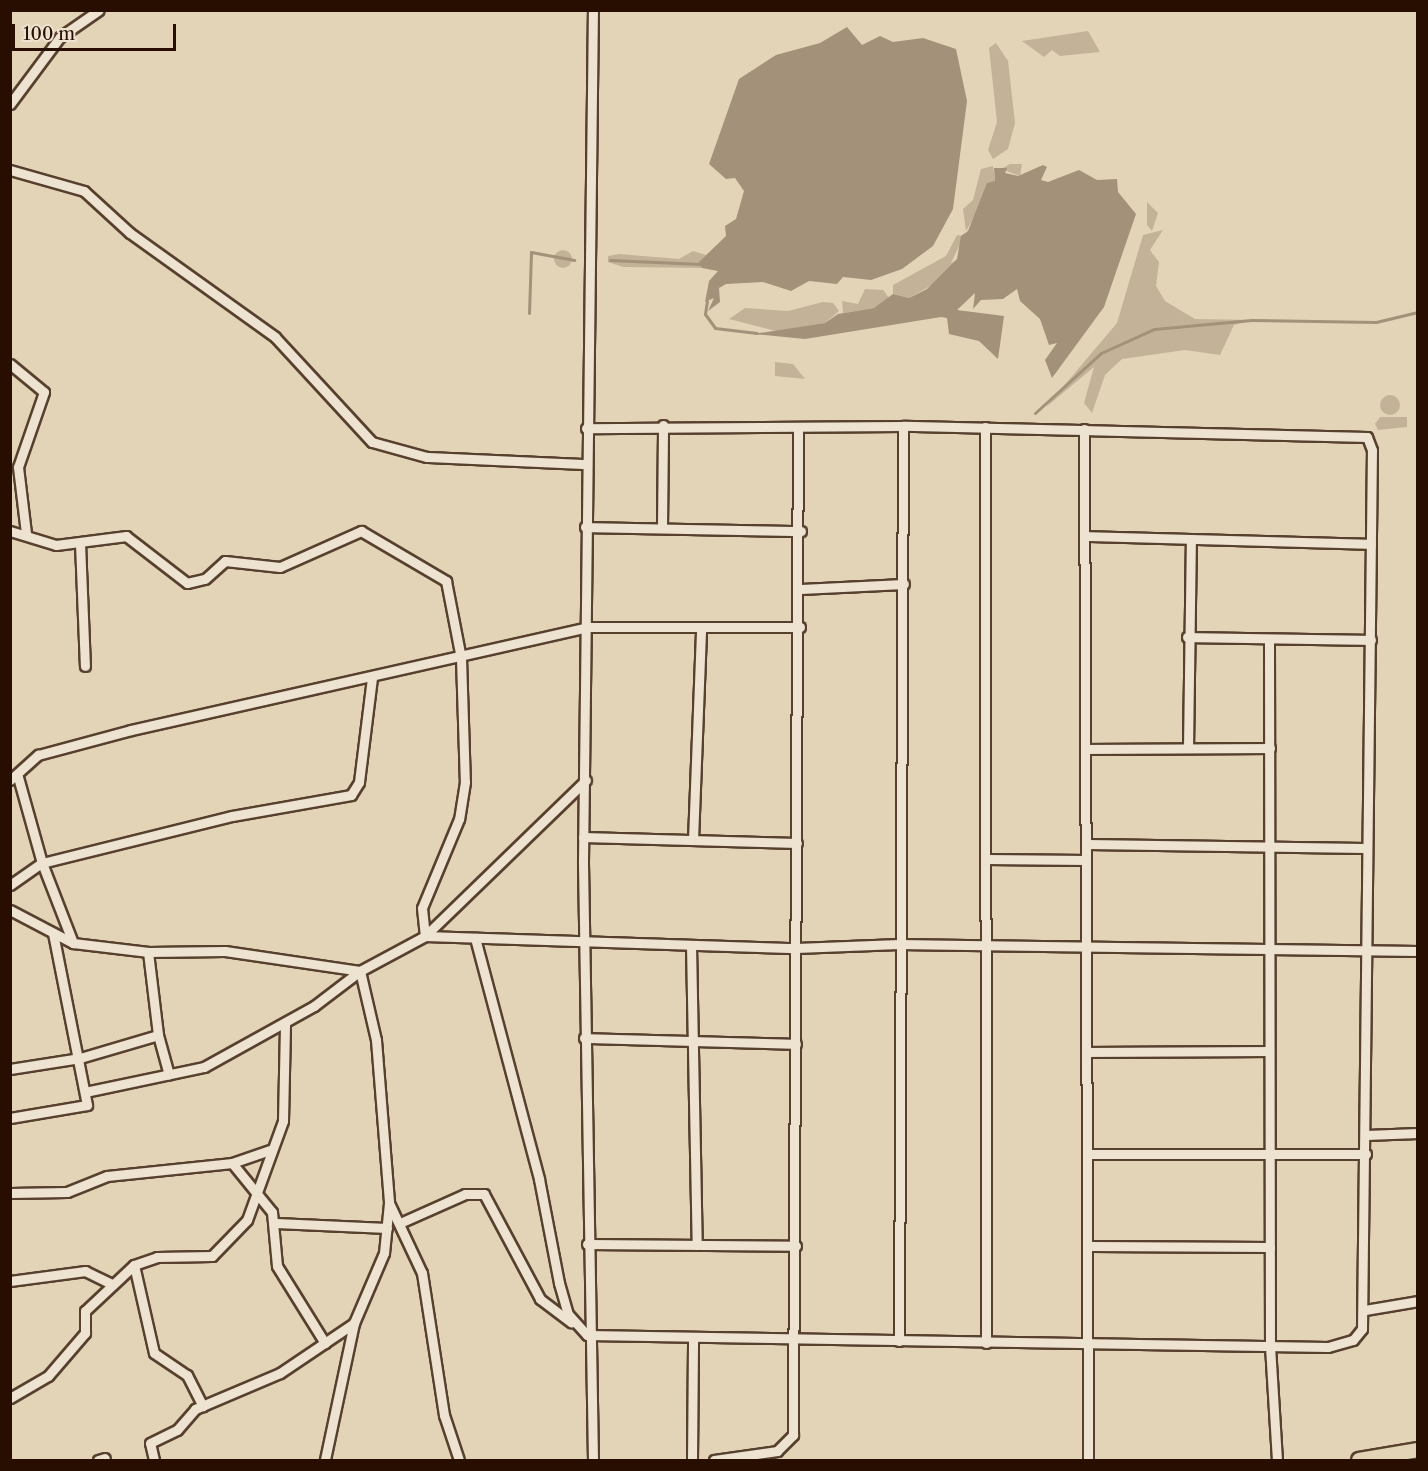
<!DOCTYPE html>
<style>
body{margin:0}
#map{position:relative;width:1428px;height:1471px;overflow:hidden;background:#e3d4b7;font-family:"Libre Caslon Text",serif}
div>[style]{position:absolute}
.green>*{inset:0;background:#c3b298}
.round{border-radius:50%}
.water>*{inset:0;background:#a39179}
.stream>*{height:3px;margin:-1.5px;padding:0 1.5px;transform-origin:1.5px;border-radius:1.5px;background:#a39179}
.roads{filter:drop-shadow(2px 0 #57402e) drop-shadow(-2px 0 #57402e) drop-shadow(0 2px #57402e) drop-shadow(0 -2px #57402e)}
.minor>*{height:9px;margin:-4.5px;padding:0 4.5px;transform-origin:4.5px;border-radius:4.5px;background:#ede3d0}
.primary>*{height:14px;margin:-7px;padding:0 7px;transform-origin:7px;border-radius:7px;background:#e3d4b7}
span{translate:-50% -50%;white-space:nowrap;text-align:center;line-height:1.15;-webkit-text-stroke:5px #ede3d0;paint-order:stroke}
.frame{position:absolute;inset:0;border:12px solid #280e00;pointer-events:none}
.scale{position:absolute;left:12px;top:24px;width:164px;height:27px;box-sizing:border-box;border:3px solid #280e00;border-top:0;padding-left:8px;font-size:18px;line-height:21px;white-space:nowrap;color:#280e00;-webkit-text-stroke:4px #ede3d0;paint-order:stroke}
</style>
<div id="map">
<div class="green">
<i style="clip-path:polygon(1088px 31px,1100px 52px,1060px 56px,1052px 50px,1044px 57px,1022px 41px)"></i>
<i style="clip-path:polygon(996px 43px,1008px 61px,1015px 123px,1008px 149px,993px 159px,988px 150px,997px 122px,989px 48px)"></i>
<i style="clip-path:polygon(1010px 164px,1022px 164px,1020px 176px,1001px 169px)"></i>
<i style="clip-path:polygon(993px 166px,995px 181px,966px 231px,963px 209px,973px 200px,981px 169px)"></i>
<i style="clip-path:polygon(1147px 202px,1158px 213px,1152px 231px,1147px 225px)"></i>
<i style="clip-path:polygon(1163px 230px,1150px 250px,1159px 262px,1156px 286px,1165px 301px,1195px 319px,1252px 320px,1234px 325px,1220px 355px,1185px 350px,1122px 359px,1105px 375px,1092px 413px,1084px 403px,1094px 367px,1046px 407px,1117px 323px,1143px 235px)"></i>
<i style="clip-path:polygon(957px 235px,964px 236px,951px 263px,958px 259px,939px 281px,909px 298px,893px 294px,893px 285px,946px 256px)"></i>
<i class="round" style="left:554px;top:250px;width:18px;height:18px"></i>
<i style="clip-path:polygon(693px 251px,706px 255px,702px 268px,623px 267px,608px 262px,608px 256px,619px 254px,679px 259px)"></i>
<i style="clip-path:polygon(865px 289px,883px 290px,890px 299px,874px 308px,843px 313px,842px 301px,858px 304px)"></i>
<i style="clip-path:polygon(823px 302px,833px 303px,839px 311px,825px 323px,776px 331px,729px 319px,745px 308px,788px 311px)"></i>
<i style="clip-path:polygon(775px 362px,793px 364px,805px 379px,775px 376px)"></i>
<i class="round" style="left:1380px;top:395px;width:20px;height:20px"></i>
<i style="clip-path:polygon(1380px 417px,1407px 417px,1407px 427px,1378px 430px,1375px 424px)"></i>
</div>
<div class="water">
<i style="clip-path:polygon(847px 27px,862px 45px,880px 36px,893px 42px,923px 38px,956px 49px,967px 101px,953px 209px,933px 246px,902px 269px,871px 280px,843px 277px,837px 284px,809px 281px,791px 291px,763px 282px,726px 284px,719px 288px,720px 302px,708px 311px,714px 298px,705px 302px,709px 281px,718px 271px,702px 268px,699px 262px,726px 236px,725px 226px,736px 219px,744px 191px,735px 178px,726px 179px,709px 164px,739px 79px,776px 55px,820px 43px)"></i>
<i style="clip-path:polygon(1043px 165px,1047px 167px,1041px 180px,1048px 182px,1079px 170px,1097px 180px,1117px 179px,1118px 192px,1136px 214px,1104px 307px,1052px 378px,1045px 360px,1057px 343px,1049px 345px,1040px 319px,1020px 301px,1017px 289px,1003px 299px,981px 300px,973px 309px,975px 293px,957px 310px,1004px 316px,998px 359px,979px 341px,949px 334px,947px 318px,941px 317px,805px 339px,753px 334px,825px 323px,838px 314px,874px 308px,893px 294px,909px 298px,927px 289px,957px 259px,961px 236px,968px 231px,987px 183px,995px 181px,994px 168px,1007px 168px,1005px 173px,1018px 176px)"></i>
</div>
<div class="stream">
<i style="left:610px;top:260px;width:91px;rotate:2.5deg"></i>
<i style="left:707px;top:301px;width:13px;rotate:99deg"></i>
<i style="left:705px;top:314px;width:17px;rotate:54deg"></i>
<i style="left:715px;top:328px;width:42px;rotate:6.8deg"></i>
<i style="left:529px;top:313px;width:61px;rotate:-88.1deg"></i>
<i style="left:531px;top:252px;width:44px;rotate:10.5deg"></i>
<i style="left:1035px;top:413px;width:89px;rotate:-42.3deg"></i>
<i style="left:1101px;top:353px;width:58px;rotate:-24.4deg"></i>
<i style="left:1154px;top:329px;width:98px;rotate:-5.2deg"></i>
<i style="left:1252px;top:320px;width:124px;rotate:0.9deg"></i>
<i style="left:1376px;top:322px;width:43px;rotate:-13.4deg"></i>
</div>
<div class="roads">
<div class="minor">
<i style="left:10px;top:104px;width:84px;rotate:-53.3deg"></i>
<i style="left:60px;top:37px;width:47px;rotate:-34.7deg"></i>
<i style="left:10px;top:170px;width:77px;rotate:15.8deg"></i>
<i style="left:84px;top:191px;width:62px;rotate:42.4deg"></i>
<i style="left:130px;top:233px;width:178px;rotate:35.6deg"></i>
<i style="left:275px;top:337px;width:143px;rotate:47.3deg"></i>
<i style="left:372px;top:442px;width:57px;rotate:15.3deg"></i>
<i style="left:427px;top:457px;width:157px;rotate:2.6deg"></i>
<i style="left:10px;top:364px;width:44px;rotate:39.5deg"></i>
<i style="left:44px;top:392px;width:79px;rotate:109.1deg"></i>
<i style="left:18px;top:467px;width:66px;rotate:83.1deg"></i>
<i style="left:985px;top:427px;width:916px;rotate:89.94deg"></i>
<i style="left:1084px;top:429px;width:1031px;rotate:89.78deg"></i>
<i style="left:585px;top:527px;width:216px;rotate:1.1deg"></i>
<i style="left:662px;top:527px;width:102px;rotate:-89.4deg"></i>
<i style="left:10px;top:531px;width:48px;rotate:16.9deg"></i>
<i style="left:56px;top:545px;width:71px;rotate:-7.3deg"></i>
<i style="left:126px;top:536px;width:77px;rotate:37.6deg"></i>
<i style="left:187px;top:583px;width:18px;rotate:-13deg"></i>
<i style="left:205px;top:579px;width:27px;rotate:-42deg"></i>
<i style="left:225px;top:561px;width:55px;rotate:6.2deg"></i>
<i style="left:280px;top:567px;width:89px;rotate:-24deg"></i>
<i style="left:361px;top:531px;width:99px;rotate:30.5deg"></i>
<i style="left:446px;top:581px;width:78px;rotate:79deg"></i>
<i style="left:461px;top:658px;width:124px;rotate:88.2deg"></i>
<i style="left:465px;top:782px;width:37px;rotate:99deg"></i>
<i style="left:459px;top:819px;width:96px;rotate:112.6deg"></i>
<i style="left:422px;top:908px;width:28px;rotate:84deg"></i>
<i style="left:425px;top:936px;width:371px;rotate:1.9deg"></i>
<i style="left:796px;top:948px;width:103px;rotate:-2.2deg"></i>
<i style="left:899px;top:944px;width:519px;rotate:0.77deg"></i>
<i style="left:1085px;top:536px;width:286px;rotate:1.6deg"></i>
<i style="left:80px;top:543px;width:123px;rotate:87.7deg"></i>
<i style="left:800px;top:589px;width:104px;rotate:-2.8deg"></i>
<i style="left:1187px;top:637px;width:184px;rotate:0.9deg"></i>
<i style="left:1269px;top:640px;width:706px;rotate:89.92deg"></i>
<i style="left:1270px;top:1346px;width:114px;rotate:86.5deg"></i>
<i style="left:1188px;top:748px;width:209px;rotate:-89.2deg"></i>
<i style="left:1086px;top:749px;width:184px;rotate:-0.3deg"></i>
<i style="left:18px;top:777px;width:89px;rotate:74.4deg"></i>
<i style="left:42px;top:863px;width:196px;rotate:-13.9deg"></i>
<i style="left:232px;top:816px;width:121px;rotate:-10deg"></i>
<i style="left:351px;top:795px;width:15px;rotate:-58deg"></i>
<i style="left:359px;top:782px;width:106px;rotate:-82.9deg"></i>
<i style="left:10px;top:780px;width:38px;rotate:-42deg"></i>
<i style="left:38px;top:755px;width:96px;rotate:-15deg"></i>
<i style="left:131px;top:730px;width:467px;rotate:-12.7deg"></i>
<i style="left:587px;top:627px;width:213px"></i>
<i style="left:583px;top:837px;width:214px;rotate:1.6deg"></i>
<i style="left:693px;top:840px;width:213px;rotate:-87.8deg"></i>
<i style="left:1086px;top:844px;width:279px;rotate:0.8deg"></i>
<i style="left:986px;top:859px;width:100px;rotate:0.6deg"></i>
<i style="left:10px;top:885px;width:39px;rotate:-35deg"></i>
<i style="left:42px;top:863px;width:86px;rotate:68.8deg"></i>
<i style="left:10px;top:910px;width:71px;rotate:27.6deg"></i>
<i style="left:73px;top:943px;width:76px;rotate:6.8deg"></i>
<i style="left:148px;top:952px;width:77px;rotate:-0.7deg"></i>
<i style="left:225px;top:951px;width:136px;rotate:8.4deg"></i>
<i style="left:360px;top:971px;width:74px;rotate:-28.3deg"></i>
<i style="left:425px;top:936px;width:224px;rotate:-44.1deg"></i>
<i style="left:475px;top:938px;width:249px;rotate:75.1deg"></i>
<i style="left:539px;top:1179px;width:106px;rotate:79.1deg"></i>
<i style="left:559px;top:1283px;width:32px;rotate:74deg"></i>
<i style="left:568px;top:1314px;width:28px;rotate:48deg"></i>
<i style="left:587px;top:1335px;width:741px;rotate:0.93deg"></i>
<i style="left:1328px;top:1347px;width:26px;rotate:-16deg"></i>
<i style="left:1353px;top:1340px;width:14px;rotate:-51deg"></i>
<i style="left:1362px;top:1329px;width:879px;rotate:-89.35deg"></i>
<i style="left:1372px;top:450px;width:14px;rotate:-111deg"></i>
<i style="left:1367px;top:437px;width:464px;rotate:-178.6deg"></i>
<i style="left:903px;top:426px;width:317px;rotate:179.6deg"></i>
<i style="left:691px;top:945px;width:300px;rotate:88.9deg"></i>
<i style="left:148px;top:952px;width:84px;rotate:83.1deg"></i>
<i style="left:158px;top:1035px;width:41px;rotate:74.6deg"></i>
<i style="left:584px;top:1038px;width:212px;rotate:1.6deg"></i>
<i style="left:1087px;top:1052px;width:181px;rotate:-0.3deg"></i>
<i style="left:10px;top:1069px;width:71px;rotate:-8.9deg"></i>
<i style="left:80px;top:1058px;width:81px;rotate:-16.4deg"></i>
<i style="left:85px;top:1092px;width:122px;rotate:-11.9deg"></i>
<i style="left:204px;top:1067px;width:126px;rotate:-29deg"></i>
<i style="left:314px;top:1006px;width:58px;rotate:-37.3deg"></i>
<i style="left:360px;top:971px;width:71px;rotate:76.9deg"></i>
<i style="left:376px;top:1040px;width:164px;rotate:85.4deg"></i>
<i style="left:389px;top:1203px;width:50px;rotate:95.7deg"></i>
<i style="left:384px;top:1253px;width:76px;rotate:113.2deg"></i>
<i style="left:354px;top:1323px;width:140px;rotate:102deg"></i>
<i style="left:10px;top:1118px;width:78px;rotate:-9.6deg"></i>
<i style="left:87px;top:1105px;width:175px;rotate:-101.2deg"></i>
<i style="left:1366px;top:1135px;width:52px;rotate:-2.2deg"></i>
<i style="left:1087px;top:1154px;width:279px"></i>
<i style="left:232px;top:1163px;width:63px;rotate:50.8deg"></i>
<i style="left:272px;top:1212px;width:54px;rotate:84.7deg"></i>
<i style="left:277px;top:1266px;width:91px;rotate:58.1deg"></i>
<i style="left:10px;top:1193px;width:57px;rotate:-1deg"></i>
<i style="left:67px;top:1192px;width:43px;rotate:-21.8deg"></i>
<i style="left:107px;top:1176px;width:126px;rotate:-5.9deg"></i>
<i style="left:232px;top:1163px;width:40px;rotate:-18.9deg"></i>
<i style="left:389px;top:1203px;width:77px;rotate:64.8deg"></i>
<i style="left:422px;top:1273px;width:144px;rotate:81.2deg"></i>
<i style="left:444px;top:1415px;width:47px;rotate:71.6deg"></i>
<i style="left:276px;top:1223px;width:111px;rotate:2.6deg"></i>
<i style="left:400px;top:1223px;width:71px;rotate:-24deg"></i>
<i style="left:465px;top:1194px;width:19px"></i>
<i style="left:484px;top:1194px;width:119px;rotate:61.9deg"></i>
<i style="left:540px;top:1299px;width:39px;rotate:37deg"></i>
<i style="left:587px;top:1244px;width:209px;rotate:0.5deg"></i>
<i style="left:1088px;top:1246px;width:182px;rotate:0.3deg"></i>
<i style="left:134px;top:1265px;width:90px;rotate:77.2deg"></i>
<i style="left:154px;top:1353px;width:40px;rotate:34deg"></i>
<i style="left:187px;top:1375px;width:35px;rotate:63deg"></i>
<i style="left:10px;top:1281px;width:76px;rotate:-7.6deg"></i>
<i style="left:85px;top:1271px;width:30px;rotate:26deg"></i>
<i style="left:1365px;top:1310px;width:54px;rotate:-9.6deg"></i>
<i style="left:899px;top:1341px;width:915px;rotate:-89.75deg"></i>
<i style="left:10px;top:1398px;width:44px;rotate:-30.1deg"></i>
<i style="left:48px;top:1376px;width:57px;rotate:-49.3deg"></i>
<i style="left:85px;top:1333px;width:22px;rotate:-90deg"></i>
<i style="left:85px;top:1311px;width:67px;rotate:-43.2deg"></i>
<i style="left:134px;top:1265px;width:24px;rotate:-19deg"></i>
<i style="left:157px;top:1257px;width:55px;rotate:-1deg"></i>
<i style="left:212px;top:1256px;width:50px;rotate:-45.8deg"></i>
<i style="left:247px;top:1220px;width:105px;rotate:-70deg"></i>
<i style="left:283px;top:1121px;width:98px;rotate:-88.8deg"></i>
<i style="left:98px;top:1460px;width:7px;rotate:-16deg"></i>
<i style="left:154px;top:1460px;width:17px;rotate:-103deg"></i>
<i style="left:150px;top:1443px;width:30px;rotate:-26deg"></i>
<i style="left:177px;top:1430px;width:28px;rotate:-49deg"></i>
<i style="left:195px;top:1409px;width:92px;rotate:-23deg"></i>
<i style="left:280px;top:1373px;width:89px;rotate:-34deg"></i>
<i style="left:593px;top:1460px;width:599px;rotate:-90.96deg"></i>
<i style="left:583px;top:861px;width:851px;rotate:-89.33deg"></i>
<i style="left:692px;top:1460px;width:122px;rotate:-89.5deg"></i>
<i style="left:714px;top:1460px;width:64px;rotate:-8.1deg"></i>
<i style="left:777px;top:1451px;width:23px;rotate:-45deg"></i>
<i style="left:793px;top:1435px;width:1008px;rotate:-89.72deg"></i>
</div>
<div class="primary">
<i style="left:1359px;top:1460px;width:60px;rotate:-9.6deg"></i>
</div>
</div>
<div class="frame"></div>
<div class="scale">100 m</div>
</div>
